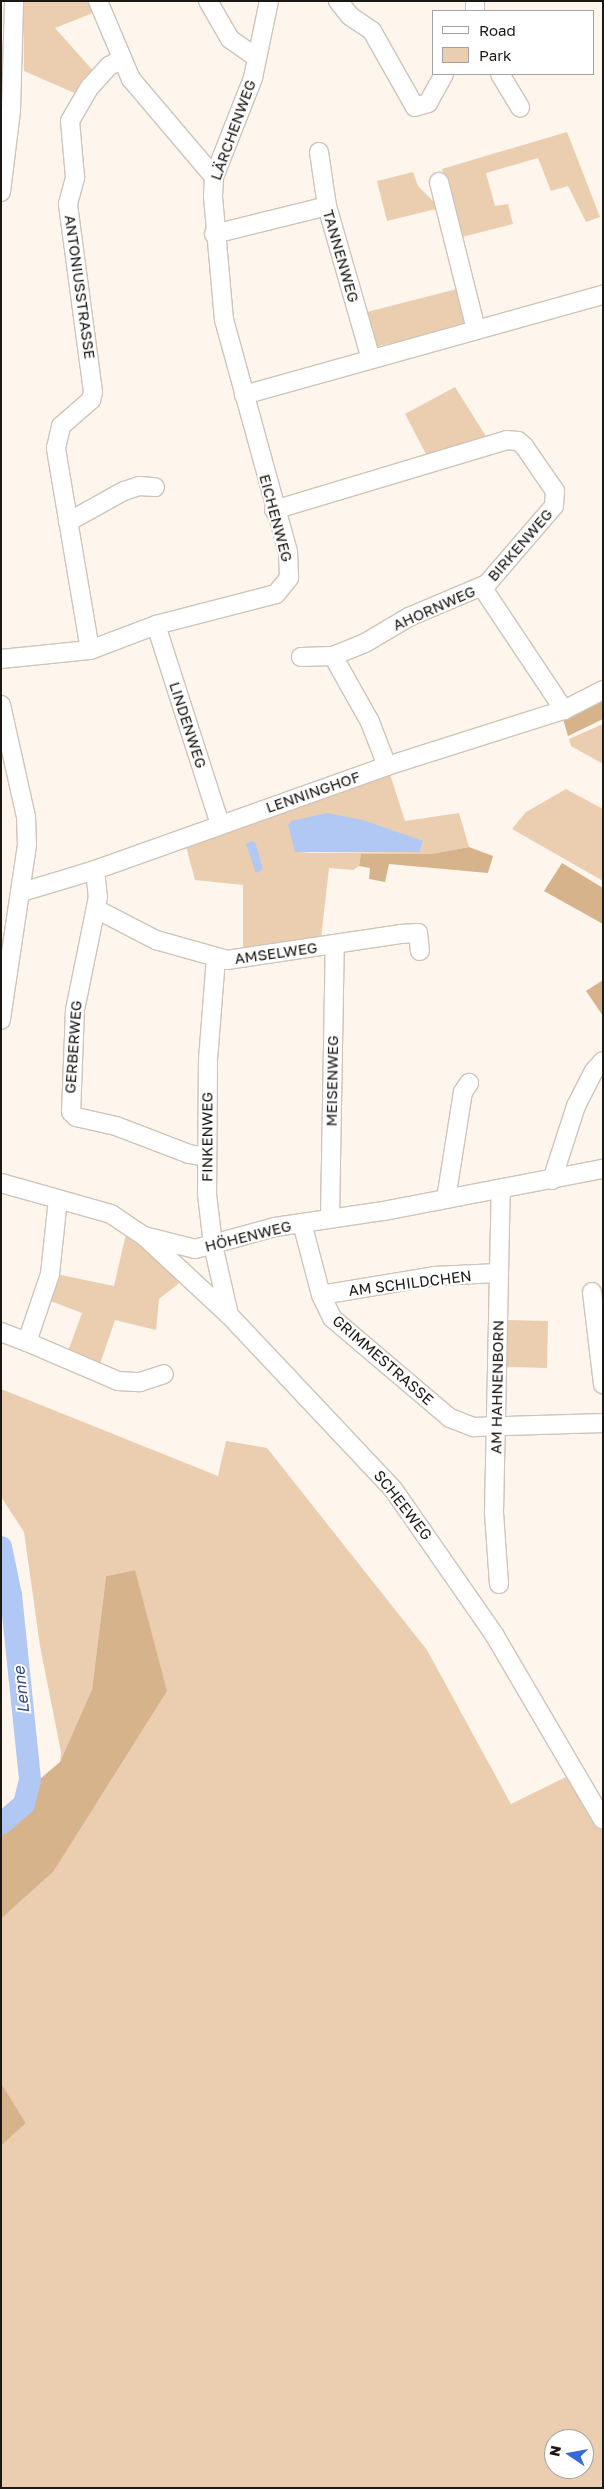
<!DOCTYPE html>
<meta charset="utf-8">
<style>
body{margin:0}
#map{position:relative;width:604px;height:2489px;overflow:hidden;background:#fef5ec;font-family:"Golos Text",sans-serif}
div>[style]{position:absolute}
.green>*{inset:0;background:#ebceb0}
.forest>*{inset:0;background:#d7b38c}
.water>*{inset:0;background:#b1c8f4}
.river>*{height:22px;margin:-11px;padding:0 11px;transform-origin:11px;border-radius:11px;background:#b1c8f4}
.roads{filter:drop-shadow(1px 0 #cfc4b9) drop-shadow(-1px 0 #cfc4b9) drop-shadow(0 1px #cfc4b9) drop-shadow(0 -1px #cfc4b9)}
.minor>*{height:18px;margin:-9px;padding:0 9px;transform-origin:9px;border-radius:9px;background:#fff}
span{translate:-50% -50%;white-space:nowrap;text-align:center;line-height:1.15;-webkit-text-stroke:4px #fff;paint-order:stroke}
.street-label{font-size:15px;color:#1b1713}
.water-label{font-size:16px;color:#2d487e;font-style:italic}
.frame{position:absolute;inset:0;border:2px solid #1b1713;pointer-events:none}
.legend{position:absolute;left:432px;top:10px;width:162px;height:65px;box-sizing:border-box;background:#fff;border:1px solid #a4a2a1;margin:0;padding:6px 9px;list-style:none;font-size:15px;color:#1b1713}
.legend li{display:flex;align-items:center;gap:10px;height:25px}
.legend b{width:25px;border:1px solid #a4a2a1}
.north{position:absolute;left:544px;top:2429px;width:50px;height:50px;box-sizing:border-box;background:#fff;border:1px solid #a4a2a1;border-radius:50%;rotate:282deg;font-size:14px;font-weight:700;line-height:20px;text-align:center;color:#1b1713}
.north::after{content:'';display:block;margin:auto;width:18px;height:22px;background:#356ad9;clip-path:polygon(50% 0,100% 100%,50% 72%,0 100%)}
</style>
<div id="map">
<div class="green">
<i style="clip-path:polygon(23px 1px,94px 1px,98px 11px,55px 28px,96px 74px,79px 95px,24px 71px)"></i>
<i style="clip-path:polygon(567px 132px,600px 217px,586px 222px,568px 186px,551px 191px,538px 158px,486px 173px,495px 206px,508px 204px,513px 224px,458px 238px,442px 169px)"></i>
<i style="clip-path:polygon(413px 172px,418px 186px,440px 208px,387px 221px,377px 181px)"></i>
<i style="clip-path:polygon(457px 289px,467px 326px,375px 347px,367px 312px)"></i>
<i style="clip-path:polygon(455px 387px,487px 438px,427px 456px,405px 414px)"></i>
<i style="clip-path:polygon(603px 724px,603px 764px,571px 746px,569px 739px)"></i>
<i style="clip-path:polygon(evenodd,389px 771px,405px 821px,459px 813px,469px 847px,431px 854px,361px 854px,359px 866px,353px 870px,329px 868px,321px 939px,243px 952px,243px 885px,195px 880px,186px 846px,389px 771px,423px 841px,420px 852px,300px 853px,423px 841px)"></i>
<i style="clip-path:polygon(566px 789px,603px 809px,603px 881px,512px 829px,526px 812px)"></i>
<i style="clip-path:polygon(126px 1234px,138px 1236px,183px 1280px,159px 1299px,156px 1330px,115px 1320px,99px 1367px,67px 1354px,82px 1313px,48px 1300px,56px 1274px,114px 1286px)"></i>
<i style="clip-path:polygon(503px 1320px,548px 1321px,547px 1368px,503px 1367px)"></i>
<i style="clip-path:polygon(evenodd,1px 1389px,218px 1476px,226px 1441px,267px 1448px,427px 1650px,511px 1804px,568px 1776px,603px 1830px,603px 2488px,1px 2488px,1px 2146px,26px 2123px,1px 2083px,1px 1919px,53px 1872px,135px 1570px,106px 1576px,92px 1689px,60px 1762px,61px 1752px,40px 1646px,24px 1532px,1px 1497px,1px 1389px,554px 2439px,584px 2439px,584px 2469px,554px 2469px,554px 2439px)"></i>
</div>
<div class="forest">
<i style="clip-path:polygon(603px 691px,603px 719px,568px 736px,561px 712px)"></i>
<i style="clip-path:polygon(469px 847px,493px 856px,488px 873px,389px 864px,385px 882px,369px 879px,370px 868px,359px 866px,361px 854px,431px 854px)"></i>
<i style="clip-path:polygon(562px 863px,603px 888px,603px 924px,544px 891px)"></i>
<i style="clip-path:polygon(603px 980px,603px 1016px,586px 991px)"></i>
<i style="clip-path:polygon(135px 1570px,167px 1691px,53px 1872px,1px 1919px,1px 1812px,60px 1762px,92px 1689px,106px 1576px)"></i>
<i style="clip-path:polygon(1px 2083px,26px 2123px,1px 2146px)"></i>
</div>
<div class="water">
<i style="clip-path:polygon(327px 813px,363px 820px,423px 841px,420px 852px,295px 852px,288px 825px,291px 821px)"></i>
<i style="clip-path:polygon(251px 841px,255px 842px,263px 869px,256px 873px,246px 844px)"></i>
</div>
<div class="river">
<i style="left:1px;top:1547px;width:49px;rotate:78.2deg"></i>
<i style="left:11px;top:1595px;width:186px;rotate:84.1deg"></i>
<i style="left:30px;top:1780px;width:25px;rotate:104deg"></i>
<i style="left:24px;top:1804px;width:30px;rotate:139deg"></i>
</div>
<div class="roads">
<div class="minor">
<i style="left:98px;top:1px;width:85px;rotate:67.1deg"></i>
<i style="left:131px;top:79px;width:128px;rotate:49.7deg"></i>
<i style="left:208px;top:1px;width:44px;rotate:59.9deg"></i>
<i style="left:230px;top:39px;width:32px;rotate:35deg"></i>
<i style="left:338px;top:1px;width:19px;rotate:51deg"></i>
<i style="left:350px;top:16px;width:27px;rotate:34deg"></i>
<i style="left:372px;top:31px;width:87px;rotate:60.5deg"></i>
<i style="left:415px;top:107px;width:14px;rotate:-17deg"></i>
<i style="left:428px;top:103px;width:33px;rotate:-61deg"></i>
<i style="left:475px;top:1px;width:10px;rotate:90deg"></i>
<i style="left:500px;top:74px;width:39px;rotate:59deg"></i>
<i style="left:319px;top:152px;width:55px;rotate:81.6deg"></i>
<i style="left:327px;top:206px;width:159px;rotate:74deg"></i>
<i style="left:439px;top:182px;width:152px;rotate:75.9deg"></i>
<i style="left:1px;top:192px;width:83px;rotate:-83deg"></i>
<i style="left:11px;top:110px;width:109px;rotate:-88.4deg"></i>
<i style="left:214px;top:234px;width:116px;rotate:-13.9deg"></i>
<i style="left:244px;top:395px;width:373px;rotate:-15.6deg"></i>
<i style="left:274px;top:510px;width:243px;rotate:-16.7deg"></i>
<i style="left:507px;top:440px;width:11px;rotate:5deg"></i>
<i style="left:518px;top:441px;width:8px;rotate:40deg"></i>
<i style="left:524px;top:446px;width:55px;rotate:55.4deg"></i>
<i style="left:555px;top:491px;width:15px;rotate:94deg"></i>
<i style="left:554px;top:506px;width:103px;rotate:130.7deg"></i>
<i style="left:487px;top:584px;width:85px;rotate:157.1deg"></i>
<i style="left:409px;top:617px;width:51px;rotate:149.4deg"></i>
<i style="left:365px;top:643px;width:35px;rotate:158deg"></i>
<i style="left:333px;top:656px;width:76px;rotate:60.7deg"></i>
<i style="left:370px;top:722px;width:47px;rotate:68.9deg"></i>
<i style="left:68px;top:522px;width:64px;rotate:-29deg"></i>
<i style="left:124px;top:491px;width:16px;rotate:-18deg"></i>
<i style="left:139px;top:486px;width:16px;rotate:4deg"></i>
<i style="left:482px;top:587px;width:148px;rotate:56.3deg"></i>
<i style="left:156px;top:625px;width:209px;rotate:72.2deg"></i>
<i style="left:90px;top:650px;width:205px;rotate:-99.6deg"></i>
<i style="left:56px;top:448px;width:23px;rotate:-77deg"></i>
<i style="left:61px;top:426px;width:40px;rotate:-41deg"></i>
<i style="left:91px;top:400px;width:8px;rotate:-76deg"></i>
<i style="left:93px;top:392px;width:190px;rotate:-97.6deg"></i>
<i style="left:68px;top:204px;width:28px;rotate:-75deg"></i>
<i style="left:75px;top:177px;width:56px;rotate:-95.1deg"></i>
<i style="left:70px;top:121px;width:39px;rotate:-60deg"></i>
<i style="left:90px;top:87px;width:28px;rotate:-48deg"></i>
<i style="left:109px;top:66px;width:15px;rotate:-28deg"></i>
<i style="left:301px;top:657px;width:32px;rotate:-2deg"></i>
<i style="left:1px;top:659px;width:89px;rotate:-5.8deg"></i>
<i style="left:90px;top:650px;width:71px;rotate:-20.7deg"></i>
<i style="left:156px;top:625px;width:124px;rotate:-14.5deg"></i>
<i style="left:276px;top:594px;width:21px;rotate:-51deg"></i>
<i style="left:289px;top:578px;width:26px;rotate:-92deg"></i>
<i style="left:288px;top:552px;width:241px;rotate:-105.4deg"></i>
<i style="left:224px;top:320px;width:124px;rotate:-95.1deg"></i>
<i style="left:213px;top:196px;width:19px;rotate:-87deg"></i>
<i style="left:214px;top:177px;width:106px;rotate:-68.5deg"></i>
<i style="left:253px;top:78px;width:79px;rotate:-78.3deg"></i>
<i style="left:1px;top:705px;width:115px;rotate:77.4deg"></i>
<i style="left:26px;top:817px;width:28px;rotate:88deg"></i>
<i style="left:27px;top:845px;width:177px;rotate:98.5deg"></i>
<i style="left:95px;top:870px;width:27px;rotate:84deg"></i>
<i style="left:98px;top:897px;width:115px;rotate:101.5deg"></i>
<i style="left:75px;top:1010px;width:102px;rotate:92.2deg"></i>
<i style="left:71px;top:1112px;width:7px;rotate:45deg"></i>
<i style="left:76px;top:1117px;width:41px;rotate:12.7deg"></i>
<i style="left:116px;top:1126px;width:78px;rotate:21deg"></i>
<i style="left:189px;top:1154px;width:17px;rotate:10deg"></i>
<i style="left:22px;top:892px;width:76px;rotate:-16.8deg"></i>
<i style="left:95px;top:870px;width:310px;rotate:-19.6deg"></i>
<i style="left:387px;top:766px;width:186px;rotate:-17.6deg"></i>
<i style="left:564px;top:710px;width:44px;rotate:-27.1deg"></i>
<i style="left:96px;top:909px;width:68px;rotate:27.3deg"></i>
<i style="left:156px;top:940px;width:74px;rotate:15.7deg"></i>
<i style="left:227px;top:960px;width:175px;rotate:-8.5deg"></i>
<i style="left:400px;top:934px;width:18px;rotate:-3deg"></i>
<i style="left:418px;top:933px;width:18px;rotate:84deg"></i>
<i style="left:216px;top:958px;width:101px;rotate:94.5deg"></i>
<i style="left:208px;top:1059px;width:135px;rotate:90.4deg"></i>
<i style="left:207px;top:1194px;width:51px;rotate:83.3deg"></i>
<i style="left:213px;top:1245px;width:72px;rotate:77.1deg"></i>
<i style="left:552px;top:1180px;width:78px;rotate:-72deg"></i>
<i style="left:576px;top:1106px;width:39px;rotate:-63deg"></i>
<i style="left:594px;top:1071px;width:13px;rotate:-48deg"></i>
<i style="left:1px;top:1183px;width:114px;rotate:15.7deg"></i>
<i style="left:111px;top:1214px;width:40px;rotate:34deg"></i>
<i style="left:144px;top:1236px;width:53px;rotate:14.3deg"></i>
<i style="left:195px;top:1249px;width:83px;rotate:-15.4deg"></i>
<i style="left:275px;top:1227px;width:110px;rotate:-8.4deg"></i>
<i style="left:384px;top:1211px;width:223px;rotate:-10.9deg"></i>
<i style="left:446px;top:1199px;width:108px;rotate:-81deg"></i>
<i style="left:463px;top:1092px;width:11px;rotate:-56deg"></i>
<i style="left:330px;top:1218px;width:274px;rotate:-89deg"></i>
<i style="left:302px;top:1223px;width:74px;rotate:75.2deg"></i>
<i style="left:321px;top:1295px;width:25px;rotate:64deg"></i>
<i style="left:332px;top:1318px;width:155px;rotate:40.3deg"></i>
<i style="left:450px;top:1418px;width:26px;rotate:21deg"></i>
<i style="left:474px;top:1427px;width:129px;rotate:-1.8deg"></i>
<i style="left:144px;top:1236px;width:116px;rotate:42.9deg"></i>
<i style="left:229px;top:1315px;width:239px;rotate:46.7deg"></i>
<i style="left:393px;top:1489px;width:179px;rotate:55.2deg"></i>
<i style="left:495px;top:1636px;width:213px;rotate:59.6deg"></i>
<i style="left:592px;top:1292px;width:93px;rotate:83.2deg"></i>
<i style="left:321px;top:1295px;width:115px;rotate:-9.5deg"></i>
<i style="left:434px;top:1276px;width:65px;rotate:-2.6deg"></i>
<i style="left:1px;top:1332px;width:28px;rotate:21deg"></i>
<i style="left:27px;top:1342px;width:72px;rotate:-71.3deg"></i>
<i style="left:50px;top:1274px;width:75px;rotate:-83.9deg"></i>
<i style="left:27px;top:1342px;width:99px;rotate:23.2deg"></i>
<i style="left:118px;top:1381px;width:22px;rotate:3deg"></i>
<i style="left:140px;top:1382px;width:25px;rotate:-18deg"></i>
<i style="left:499px;top:1584px;width:72px;rotate:-94deg"></i>
<i style="left:494px;top:1512px;width:322px;rotate:-88.8deg"></i>
</div>
</div>
<div class="street-label">
<span style="left:233px;top:130px;rotate:-70deg">LÄRCHENWEG</span>
<span style="left:341px;top:256px;rotate:74deg">TANNENWEG</span>
<span style="left:80px;top:287px;rotate:82deg">ANTONIUSSTRASSE</span>
<span style="left:276px;top:518px;rotate:75deg">EICHENWEG</span>
<span style="left:520px;top:545px;rotate:-49deg">BIRKENWEG</span>
<span style="left:434px;top:608px;rotate:-24deg">AHORNWEG</span>
<span style="left:188px;top:725px;rotate:72deg">LINDENWEG</span>
<span style="left:313px;top:792px;rotate:-19deg">LENNINGHOF</span>
<span style="left:276px;top:953px;rotate:-8deg">AMSELWEG</span>
<span style="left:73px;top:1047px;rotate:-86deg">GERBERWEG</span>
<span style="left:332px;top:1081px;rotate:-89deg">MEISENWEG</span>
<span style="left:207px;top:1137px;rotate:-90deg">FINKENWEG</span>
<span style="left:248px;top:1236px;rotate:-14deg">HÖHENWEG</span>
<span style="left:410px;top:1283px;rotate:-7deg">AM SCHILDCHEN</span>
<span style="left:383px;top:1360px;rotate:41deg">GRIMMESTRASSE</span>
<span style="left:497px;top:1387px;rotate:-89deg">AM HAHNENBORN</span>
<span style="left:403px;top:1505px;rotate:52deg">SCHEEWEG</span>
</div>
<div class="water-label">
<span style="left:21px;top:1690px;rotate:-96deg">Lenne</span>
</div>
<div class="frame"></div>
<ul class="legend">
<li><b style="height:6px;background:#fff"></b>Road</li>
<li><b style="height:14px;background:#ebceb0"></b>Park</li>
</ul>
<div class="north">N</div>
</div>
